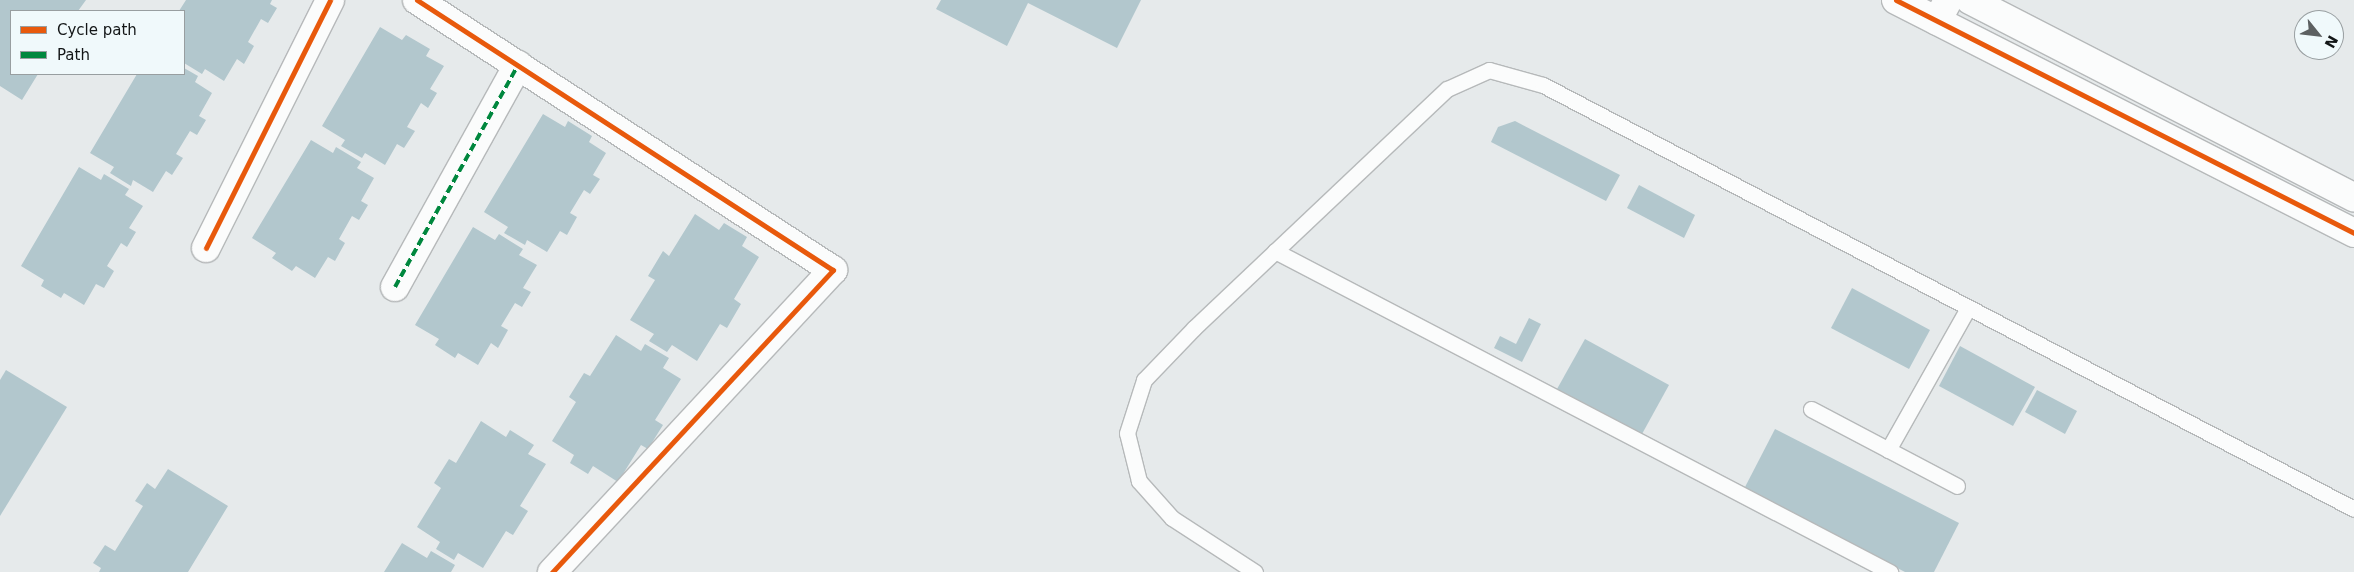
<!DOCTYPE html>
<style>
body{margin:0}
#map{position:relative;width:2354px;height:572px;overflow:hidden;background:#e6eaeb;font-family:"DejaVu Sans",sans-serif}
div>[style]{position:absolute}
.building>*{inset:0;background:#b2c7cd}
.roads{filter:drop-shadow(1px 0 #b6b9ba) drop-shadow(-1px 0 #b6b9ba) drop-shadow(0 1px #b6b9ba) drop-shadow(0 -1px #b6b9ba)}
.service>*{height:15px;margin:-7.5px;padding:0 7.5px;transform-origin:7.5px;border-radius:7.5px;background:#fbfcfc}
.minor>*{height:28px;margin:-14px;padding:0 14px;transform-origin:14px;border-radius:14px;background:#fbfcfc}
.tertiary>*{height:28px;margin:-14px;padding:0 14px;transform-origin:14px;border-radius:14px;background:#fbfcfc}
.quiet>*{height:4px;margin-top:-2px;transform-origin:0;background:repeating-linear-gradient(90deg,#00873e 0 8px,transparent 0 12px)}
.cycleway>*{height:5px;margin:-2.5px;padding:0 2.5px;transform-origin:2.5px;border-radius:2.5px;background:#e8590c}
span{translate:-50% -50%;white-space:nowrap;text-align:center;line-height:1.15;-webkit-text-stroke:4.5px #f0f9fb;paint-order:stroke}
.legend{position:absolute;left:10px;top:10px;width:175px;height:65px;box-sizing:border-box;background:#f0f9fb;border:1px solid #989ea0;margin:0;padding:6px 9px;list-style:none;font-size:15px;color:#131617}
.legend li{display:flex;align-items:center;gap:10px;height:25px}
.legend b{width:25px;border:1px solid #989ea0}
.north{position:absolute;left:2294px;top:10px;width:50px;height:50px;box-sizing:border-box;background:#f0f9fb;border:1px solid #989ea0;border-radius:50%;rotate:119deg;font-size:14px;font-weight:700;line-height:20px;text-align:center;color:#131617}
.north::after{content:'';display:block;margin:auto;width:18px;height:22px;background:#5d6061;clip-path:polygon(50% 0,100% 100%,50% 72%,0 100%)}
</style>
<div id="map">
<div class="building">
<i style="clip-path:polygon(0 0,86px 0,78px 11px,11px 11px,11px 74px,38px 74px,22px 100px,0 86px)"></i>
<i style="clip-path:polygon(186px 0,272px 0,270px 4px,277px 8px,268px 23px,261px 19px,248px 42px,254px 46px,244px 64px,237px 59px,224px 81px,205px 69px,202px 74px,184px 63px,184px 11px,179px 11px)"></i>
<i style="clip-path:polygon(941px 0,1141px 0,1117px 48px,1028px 3px,1007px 46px,936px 9px)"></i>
<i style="clip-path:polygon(380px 27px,402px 40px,406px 35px,430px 49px,426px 56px,444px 66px,430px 89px,437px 93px,428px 108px,421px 103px,407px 127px,415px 131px,404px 148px,397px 144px,385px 165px,365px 153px,362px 158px,341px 146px,345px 140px,322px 126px)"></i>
<i style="clip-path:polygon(184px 68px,198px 76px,195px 82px,212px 93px,199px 116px,206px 120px,197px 135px,190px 131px,176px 154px,183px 158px,172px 175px,166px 171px,153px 192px,133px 180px,131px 186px,110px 173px,114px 167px,90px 153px,137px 74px,184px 74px)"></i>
<i style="clip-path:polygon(543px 114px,565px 127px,568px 121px,592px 136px,589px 142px,606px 153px,593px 175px,600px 179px,590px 194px,584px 190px,570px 213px,577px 217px,567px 235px,560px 231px,547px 252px,527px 240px,525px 245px,504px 233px,508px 227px,484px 212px)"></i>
<i style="clip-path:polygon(1515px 121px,1620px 175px,1606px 201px,1491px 142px,1498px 127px)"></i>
<i style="clip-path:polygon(311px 140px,333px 153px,336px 147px,361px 162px,357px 168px,374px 178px,361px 201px,368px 205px,359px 220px,352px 216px,339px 239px,345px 243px,335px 261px,328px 257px,315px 278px,296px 266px,292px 271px,272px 258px,276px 253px,252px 238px)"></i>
<i style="clip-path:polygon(79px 167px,101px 180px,104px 174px,129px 189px,125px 195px,143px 206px,129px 228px,136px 232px,127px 247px,121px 243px,107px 266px,114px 271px,104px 288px,96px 284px,84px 305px,64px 293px,61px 298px,41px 286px,44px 280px,21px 266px)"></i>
<i style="clip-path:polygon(1639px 185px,1695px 215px,1684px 238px,1627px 208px)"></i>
<i style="clip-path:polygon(695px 214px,719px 230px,724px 223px,747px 237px,742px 246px,759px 257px,734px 299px,741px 304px,727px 328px,720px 324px,697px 361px,672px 345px,667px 352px,649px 341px,654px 334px,630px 320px,655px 280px,648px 276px,663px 251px,669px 256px)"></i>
<i style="clip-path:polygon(473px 227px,495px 240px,499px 234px,523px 249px,519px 255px,537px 265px,523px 288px,531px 292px,522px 307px,515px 303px,501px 326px,508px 330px,498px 348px,491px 343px,478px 365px,458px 353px,455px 358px,435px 345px,439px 339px,415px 325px)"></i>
<i style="clip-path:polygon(1852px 288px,1930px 330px,1909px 369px,1831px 328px)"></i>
<i style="clip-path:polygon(1529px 318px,1541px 324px,1522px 362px,1494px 348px,1500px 336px,1516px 344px)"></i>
<i style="clip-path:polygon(616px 335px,641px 351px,645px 344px,669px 358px,663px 368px,681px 379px,655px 420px,663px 425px,648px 449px,641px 445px,618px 482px,593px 466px,588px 474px,570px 463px,574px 455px,552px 441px,576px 402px,569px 397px,584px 373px,590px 376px)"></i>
<i style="clip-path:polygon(1585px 339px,1669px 385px,1642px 434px,1557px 389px)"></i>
<i style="clip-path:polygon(1960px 346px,2035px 387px,2013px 426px,1939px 386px)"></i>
<i style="clip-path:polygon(6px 370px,67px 407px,0 516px,0 380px)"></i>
<i style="clip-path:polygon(2037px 390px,2077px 411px,2065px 434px,2025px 412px)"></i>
<i style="clip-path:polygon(481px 421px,506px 437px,510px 430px,534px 445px,528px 454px,546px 464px,520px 506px,528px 511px,513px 535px,506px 531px,483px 568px,458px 553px,454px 560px,436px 549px,440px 542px,417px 527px,441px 488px,434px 483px,449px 459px,456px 463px)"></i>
<i style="clip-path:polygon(1775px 429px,1959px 523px,1934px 572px,1905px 572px,1744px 489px)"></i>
<i style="clip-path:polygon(168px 469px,228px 506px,188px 572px,99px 572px,101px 568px,93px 563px,105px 545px,115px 551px,143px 506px,135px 501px,147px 483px,155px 489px)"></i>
<i style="clip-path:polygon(402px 543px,427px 558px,431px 551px,455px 565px,451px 572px,384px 572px)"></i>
</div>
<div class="roads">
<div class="service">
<i style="left:1275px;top:251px;width:694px;rotate:27.56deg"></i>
<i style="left:1811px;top:409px;width:165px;rotate:27.8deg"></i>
<i style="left:1888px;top:450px;width:163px;rotate:-60.6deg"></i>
<i style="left:1255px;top:572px;width:99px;rotate:-147deg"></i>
<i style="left:1172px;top:518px;width:50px;rotate:-131.7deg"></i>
<i style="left:1139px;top:481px;width:49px;rotate:-104deg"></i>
<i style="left:1127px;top:433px;width:56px;rotate:-72.2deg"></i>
<i style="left:1144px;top:380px;width:72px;rotate:-46.1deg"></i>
<i style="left:1194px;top:328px;width:348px;rotate:-43.4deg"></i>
<i style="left:1447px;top:89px;width:46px;rotate:-24.3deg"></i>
<i style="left:1489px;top:70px;width:56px;rotate:15.5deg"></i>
<i style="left:1543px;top:85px;width:915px;rotate:27.6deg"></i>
</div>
<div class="minor">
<i style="left:417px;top:0;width:496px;rotate:33deg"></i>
<i style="left:833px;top:270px;width:413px;rotate:132.9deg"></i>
<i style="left:1937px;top:21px;width:24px;rotate:-62deg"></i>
<i style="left:206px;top:248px;width:277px;rotate:-63.4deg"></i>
<i style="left:395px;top:287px;width:254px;rotate:-61deg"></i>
</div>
<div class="tertiary">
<i style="left:1896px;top:0;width:514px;rotate:26.96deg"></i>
<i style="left:1970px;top:0;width:432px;rotate:27.2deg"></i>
</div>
</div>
<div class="quiet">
<i style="left:395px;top:287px;width:254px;rotate:-61deg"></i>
</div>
<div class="cycleway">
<i style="left:417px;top:0;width:496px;rotate:33deg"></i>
<i style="left:833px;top:270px;width:413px;rotate:132.9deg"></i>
<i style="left:1896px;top:0;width:514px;rotate:26.96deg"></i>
<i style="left:206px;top:248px;width:277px;rotate:-63.4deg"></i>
</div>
<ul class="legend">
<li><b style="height:6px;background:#e8590c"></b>Cycle path</li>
<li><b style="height:6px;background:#00873e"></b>Path</li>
</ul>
<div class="north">N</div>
</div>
